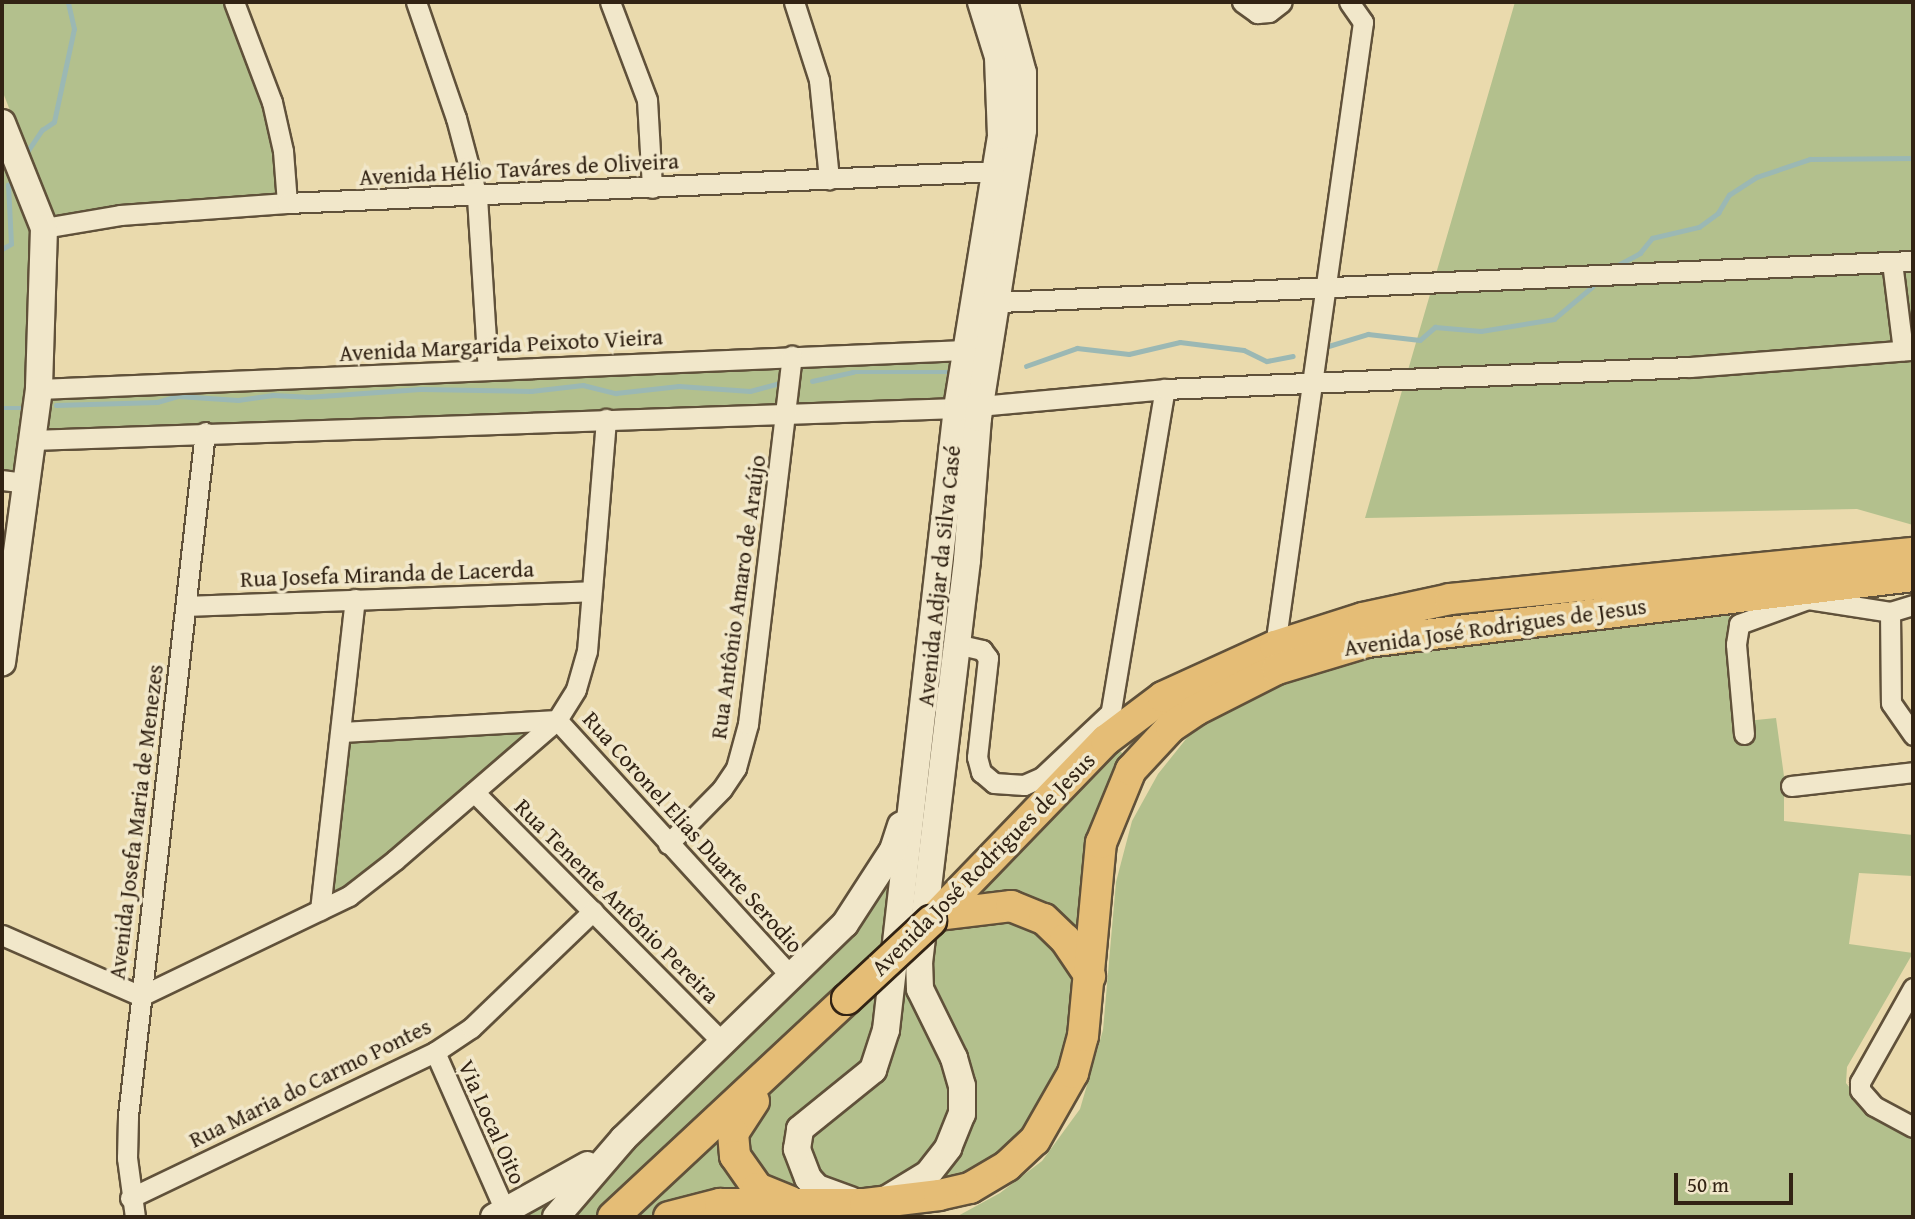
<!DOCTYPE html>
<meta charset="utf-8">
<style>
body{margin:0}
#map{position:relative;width:1915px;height:1219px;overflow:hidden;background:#eadaad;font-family:"Gentium Book Plus",serif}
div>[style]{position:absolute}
.green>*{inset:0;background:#b3c08d}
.stream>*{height:4.5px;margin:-2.25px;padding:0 2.25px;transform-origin:2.25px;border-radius:2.25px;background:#9bb8b4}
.roads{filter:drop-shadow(2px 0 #60513a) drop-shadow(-2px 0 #60513a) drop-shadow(0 2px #60513a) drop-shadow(0 -2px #60513a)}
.street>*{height:19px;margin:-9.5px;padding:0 9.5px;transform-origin:9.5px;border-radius:9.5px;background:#f1e7ca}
.secondary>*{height:26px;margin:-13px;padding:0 13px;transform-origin:13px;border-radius:13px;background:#f1e7ca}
.primary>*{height:30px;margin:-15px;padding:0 15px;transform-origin:15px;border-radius:15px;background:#e5bd76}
.bridges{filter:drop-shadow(2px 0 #322314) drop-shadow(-2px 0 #322314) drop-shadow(0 2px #322314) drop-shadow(0 -2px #322314)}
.primary-bridge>*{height:30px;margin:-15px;padding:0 15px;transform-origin:15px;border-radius:15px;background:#e5bd76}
span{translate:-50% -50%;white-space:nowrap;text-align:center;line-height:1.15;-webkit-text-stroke:7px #f1e7ca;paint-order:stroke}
.street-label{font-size:23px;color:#322314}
.frame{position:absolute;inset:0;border:4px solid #322314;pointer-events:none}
.scale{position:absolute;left:1674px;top:1173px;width:119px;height:32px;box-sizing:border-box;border:4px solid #322314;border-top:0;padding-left:9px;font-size:21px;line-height:24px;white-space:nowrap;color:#322314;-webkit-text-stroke:5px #f1e7ca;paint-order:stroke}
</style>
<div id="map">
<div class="green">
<i style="clip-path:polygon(2px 2px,227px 2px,265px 102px,281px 197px,52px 219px,2px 90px)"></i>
<i style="clip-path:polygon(1515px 2px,1913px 2px,1913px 525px,1857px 509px,1365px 518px)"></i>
<i style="clip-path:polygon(2px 161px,38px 256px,22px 477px,2px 475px)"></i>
<i style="clip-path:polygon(959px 356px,953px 404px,795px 408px,799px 362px)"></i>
<i style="clip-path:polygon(784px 366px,783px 408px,41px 434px,45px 394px)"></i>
<i style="clip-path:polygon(1729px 606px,1736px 722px,1776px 718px,1784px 776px,1784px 821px,1913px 835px,1913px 876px,1859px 873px,1849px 944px,1913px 953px,1847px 1067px,1846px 1083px,1857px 1097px,1913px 1130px,1913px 1217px,956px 1217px,1000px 1193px,1042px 1161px,1080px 1109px,1103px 1030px,1116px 882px,1132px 821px,1158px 774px,1190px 734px,1299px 671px,1373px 649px)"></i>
<i style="clip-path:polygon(546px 724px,422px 830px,327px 901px,348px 738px)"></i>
<i style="clip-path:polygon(1106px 740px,1136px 764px,1056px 1110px,970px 1188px,669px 1217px,494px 1217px,571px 1178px,797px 973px,893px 850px,931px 921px)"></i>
</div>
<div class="stream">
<i style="left:25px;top:155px;width:30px;rotate:-56deg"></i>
<i style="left:42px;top:130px;width:14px;rotate:-34deg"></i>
<i style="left:54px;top:122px;width:95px;rotate:-77.9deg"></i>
<i style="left:74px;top:29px;width:28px;rotate:-103deg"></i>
<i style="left:2px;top:249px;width:10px;rotate:-29deg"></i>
<i style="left:11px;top:244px;width:59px;rotate:-92.9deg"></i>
<i style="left:1616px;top:266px;width:27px;rotate:-28deg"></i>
<i style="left:1640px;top:253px;width:19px;rotate:-51deg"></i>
<i style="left:1652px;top:238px;width:48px;rotate:-13.2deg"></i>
<i style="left:1699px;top:227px;width:24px;rotate:-36deg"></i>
<i style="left:1718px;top:213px;width:21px;rotate:-59deg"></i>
<i style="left:1729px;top:195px;width:33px;rotate:-33deg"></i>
<i style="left:1757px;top:177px;width:56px;rotate:-18.8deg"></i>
<i style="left:1810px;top:159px;width:103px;rotate:-0.6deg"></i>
<i style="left:1322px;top:348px;width:48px;rotate:-16.9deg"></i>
<i style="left:1368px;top:334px;width:52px;rotate:6.6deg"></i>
<i style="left:1420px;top:340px;width:20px;rotate:-41deg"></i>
<i style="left:1435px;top:327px;width:46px;rotate:5deg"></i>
<i style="left:1481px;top:331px;width:74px;rotate:-9.3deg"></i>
<i style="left:1554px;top:319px;width:50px;rotate:-40.1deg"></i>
<i style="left:1026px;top:366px;width:54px;rotate:-19.4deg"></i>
<i style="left:1077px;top:348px;width:52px;rotate:6.6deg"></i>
<i style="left:1129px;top:354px;width:52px;rotate:-13.2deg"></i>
<i style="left:1180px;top:342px;width:64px;rotate:7.1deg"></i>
<i style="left:1244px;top:350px;width:25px;rotate:26deg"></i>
<i style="left:1267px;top:361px;width:26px;rotate:-11deg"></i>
<i style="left:812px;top:381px;width:42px;rotate:-12.4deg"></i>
<i style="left:853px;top:372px;width:94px"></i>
<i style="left:56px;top:405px;width:101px;rotate:-1.7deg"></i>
<i style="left:157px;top:402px;width:22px;rotate:-16deg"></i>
<i style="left:178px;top:396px;width:60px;rotate:3.8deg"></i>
<i style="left:238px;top:400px;width:35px;rotate:-8deg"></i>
<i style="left:273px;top:395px;width:34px;rotate:3deg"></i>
<i style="left:307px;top:397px;width:113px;rotate:-4deg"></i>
<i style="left:420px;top:389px;width:111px;rotate:1deg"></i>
<i style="left:531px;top:391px;width:52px;rotate:-6.6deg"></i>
<i style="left:583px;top:385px;width:34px;rotate:14deg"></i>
<i style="left:616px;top:393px;width:63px;rotate:-6.3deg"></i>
<i style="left:679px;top:386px;width:71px;rotate:4deg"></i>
<i style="left:750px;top:391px;width:30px;rotate:-15deg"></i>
<i style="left:2px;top:408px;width:24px"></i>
</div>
<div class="roads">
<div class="street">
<i style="left:234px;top:2px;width:107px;rotate:69.2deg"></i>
<i style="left:272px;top:102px;width:50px;rotate:77.3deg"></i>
<i style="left:283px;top:151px;width:52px;rotate:85.6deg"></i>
<i style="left:416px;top:2px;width:123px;rotate:71deg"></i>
<i style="left:456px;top:118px;width:82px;rotate:75.1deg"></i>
<i style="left:477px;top:197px;width:173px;rotate:86.4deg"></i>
<i style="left:610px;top:2px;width:105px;rotate:69.3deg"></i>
<i style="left:647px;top:100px;width:88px;rotate:86.7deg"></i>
<i style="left:794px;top:2px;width:82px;rotate:72.2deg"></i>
<i style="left:819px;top:80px;width:100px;rotate:84.2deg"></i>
<i style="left:1242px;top:2px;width:19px;rotate:36deg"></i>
<i style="left:1257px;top:13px;width:12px;rotate:-5deg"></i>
<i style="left:1269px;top:12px;width:16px;rotate:-38deg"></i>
<i style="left:44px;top:228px;width:77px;rotate:-9.7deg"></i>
<i style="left:120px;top:215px;width:167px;rotate:-4.1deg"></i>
<i style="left:287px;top:203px;width:711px;rotate:-2.58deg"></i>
<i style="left:1892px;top:262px;width:89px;rotate:82.9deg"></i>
<i style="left:999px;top:302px;width:915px;rotate:-2.57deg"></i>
<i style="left:39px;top:389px;width:927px;rotate:-2.41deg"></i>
<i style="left:32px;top:440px;width:926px;rotate:-1.98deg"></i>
<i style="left:957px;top:408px;width:209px;rotate:-5.2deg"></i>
<i style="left:2px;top:480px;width:24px;rotate:7deg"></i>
<i style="left:187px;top:606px;width:402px;rotate:-2.1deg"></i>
<i style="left:1890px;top:612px;width:91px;rotate:89.4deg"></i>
<i style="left:1891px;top:703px;width:39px;rotate:55deg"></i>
<i style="left:956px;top:644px;width:27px;rotate:13deg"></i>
<i style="left:982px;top:650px;width:10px;rotate:53deg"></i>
<i style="left:988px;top:658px;width:100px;rotate:96.3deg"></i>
<i style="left:977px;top:757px;width:16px;rotate:75deg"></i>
<i style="left:981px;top:772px;width:17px;rotate:40deg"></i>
<i style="left:994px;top:783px;width:30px;rotate:4deg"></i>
<i style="left:1024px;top:785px;width:20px;rotate:-24deg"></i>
<i style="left:1042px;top:777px;width:92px;rotate:-43.2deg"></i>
<i style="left:1275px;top:646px;width:630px;rotate:-81.97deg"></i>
<i style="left:1363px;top:22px;width:24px;rotate:-125deg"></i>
<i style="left:342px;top:732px;width:215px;rotate:-3.2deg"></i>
<i style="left:557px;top:720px;width:348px;rotate:47.6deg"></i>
<i style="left:1744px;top:734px;width:90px;rotate:-95.1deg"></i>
<i style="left:1736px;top:644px;width:20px;rotate:-81deg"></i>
<i style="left:1739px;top:624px;width:73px;rotate:-19.9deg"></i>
<i style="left:1808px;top:599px;width:83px;rotate:9deg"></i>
<i style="left:1890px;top:612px;width:24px;rotate:-17deg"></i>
<i style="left:1106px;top:740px;width:356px;rotate:-80.5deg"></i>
<i style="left:1165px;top:389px;width:525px;rotate:-2.4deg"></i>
<i style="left:1690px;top:367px;width:224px;rotate:-4.4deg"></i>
<i style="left:1791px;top:786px;width:123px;rotate:-6.5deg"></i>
<i style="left:474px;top:792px;width:355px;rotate:45.2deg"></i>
<i style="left:668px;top:844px;width:77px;rotate:-45.5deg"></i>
<i style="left:722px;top:789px;width:25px;rotate:-56deg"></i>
<i style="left:736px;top:768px;width:46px;rotate:-74.7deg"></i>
<i style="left:748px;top:724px;width:371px;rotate:-83.2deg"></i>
<i style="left:320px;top:910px;width:313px;rotate:-83.6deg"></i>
<i style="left:2px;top:935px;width:152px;rotate:23.7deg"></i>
<i style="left:141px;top:996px;width:231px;rotate:-25.7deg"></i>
<i style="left:349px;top:896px;width:58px;rotate:-38deg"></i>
<i style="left:395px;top:860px;width:214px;rotate:-40.8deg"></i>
<i style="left:557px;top:720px;width:36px;rotate:-58deg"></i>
<i style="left:576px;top:689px;width:40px;rotate:-74deg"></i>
<i style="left:587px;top:651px;width:233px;rotate:-85.3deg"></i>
<i style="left:1913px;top:988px;width:108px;rotate:119.4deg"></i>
<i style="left:1860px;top:1082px;width:8px;rotate:90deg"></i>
<i style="left:1860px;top:1090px;width:21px;rotate:49deg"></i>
<i style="left:1874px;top:1106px;width:44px;rotate:28.3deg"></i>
<i style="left:435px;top:1052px;width:174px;rotate:66.2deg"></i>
<i style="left:130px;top:1198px;width:338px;rotate:-25.6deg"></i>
<i style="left:435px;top:1052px;width:43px;rotate:-33.7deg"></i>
<i style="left:471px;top:1028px;width:169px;rotate:-43.8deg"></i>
<i style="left:135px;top:1217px;width:60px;rotate:-97.7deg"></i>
<i style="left:127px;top:1158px;width:42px;rotate:-88.6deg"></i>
<i style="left:128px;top:1116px;width:688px;rotate:-83.58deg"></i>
</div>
<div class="secondary">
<i style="left:2px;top:123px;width:113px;rotate:68.2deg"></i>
<i style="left:44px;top:228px;width:161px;rotate:91.8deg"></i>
<i style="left:39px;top:389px;width:276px;rotate:97.7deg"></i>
<i style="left:850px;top:1200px;width:35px;rotate:-160deg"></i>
<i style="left:817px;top:1188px;width:13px;rotate:-132deg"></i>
<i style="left:808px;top:1178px;width:31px;rotate:-111deg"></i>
<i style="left:797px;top:1149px;width:20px;rotate:-81deg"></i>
<i style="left:800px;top:1129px;width:94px;rotate:-38.9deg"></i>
<i style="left:873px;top:1070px;width:42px;rotate:-72deg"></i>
<i style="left:886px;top:1030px;width:626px;rotate:-83.49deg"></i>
<i style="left:957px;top:408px;width:276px;rotate:-80.8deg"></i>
<i style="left:1001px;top:136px;width:79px;rotate:-92.2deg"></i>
<i style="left:998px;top:57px;width:58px;rotate:-107.2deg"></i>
<i style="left:885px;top:1200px;width:50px;rotate:-31.2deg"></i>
<i style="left:928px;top:1174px;width:33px;rotate:-52deg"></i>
<i style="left:948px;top:1148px;width:37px;rotate:-68deg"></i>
<i style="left:962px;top:1114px;width:28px;rotate:-90deg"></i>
<i style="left:962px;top:1086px;width:29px;rotate:-106deg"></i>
<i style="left:954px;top:1058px;width:77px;rotate:-116.2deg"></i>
<i style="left:920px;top:989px;width:26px;rotate:-92deg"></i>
<i style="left:919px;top:963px;width:406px;rotate:-83.2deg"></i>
<i style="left:967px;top:560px;width:142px;rotate:-85.6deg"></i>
<i style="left:978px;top:418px;width:291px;rotate:-81.1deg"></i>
<i style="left:1023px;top:130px;width:57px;rotate:-90deg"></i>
<i style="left:1023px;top:73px;width:73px;rotate:-105deg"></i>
<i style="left:494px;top:1217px;width:107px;rotate:-29deg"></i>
<i style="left:556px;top:1217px;width:103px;rotate:-49.3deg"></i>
<i style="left:623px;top:1139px;width:309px;rotate:-44.1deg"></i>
<i style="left:845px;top:924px;width:88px;rotate:-57deg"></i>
<i style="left:893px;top:850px;width:26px;rotate:-72deg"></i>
</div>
<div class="primary">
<i style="left:937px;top:915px;width:75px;rotate:-6.9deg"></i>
<i style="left:1011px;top:906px;width:35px;rotate:22deg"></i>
<i style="left:1044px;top:919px;width:29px;rotate:44deg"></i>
<i style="left:1065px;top:939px;width:45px;rotate:56deg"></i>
<i style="left:931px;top:921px;width:252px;rotate:-46deg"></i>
<i style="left:1106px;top:740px;width:71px;rotate:-37deg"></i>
<i style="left:1163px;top:697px;width:123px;rotate:-24.5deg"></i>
<i style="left:1275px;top:646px;width:92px;rotate:-17.7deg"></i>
<i style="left:1363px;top:618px;width:89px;rotate:-12.3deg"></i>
<i style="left:1450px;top:599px;width:465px;rotate:-5.7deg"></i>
<i style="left:754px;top:1101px;width:38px;rotate:123deg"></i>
<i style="left:733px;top:1133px;width:23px;rotate:85deg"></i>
<i style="left:735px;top:1156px;width:39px;rotate:55deg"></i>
<i style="left:757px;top:1188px;width:35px;rotate:22deg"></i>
<i style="left:613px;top:1217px;width:320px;rotate:-43deg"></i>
<i style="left:669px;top:1217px;width:53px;rotate:-14.3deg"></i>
<i style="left:720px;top:1204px;width:145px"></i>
<i style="left:865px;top:1204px;width:75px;rotate:-6.9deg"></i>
<i style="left:939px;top:1195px;width:32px;rotate:-13deg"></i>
<i style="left:970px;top:1188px;width:43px;rotate:-30.7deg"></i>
<i style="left:1007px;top:1166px;width:38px;rotate:-43deg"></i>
<i style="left:1035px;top:1140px;width:77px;rotate:-60.4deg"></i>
<i style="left:1073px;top:1073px;width:38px;rotate:-75deg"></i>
<i style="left:1083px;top:1036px;width:194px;rotate:-84.7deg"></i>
<i style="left:1101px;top:843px;width:79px;rotate:-67.7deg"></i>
<i style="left:1131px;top:770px;width:59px;rotate:-47.1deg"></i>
<i style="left:1171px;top:727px;width:30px;rotate:-34deg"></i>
<i style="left:1196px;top:710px;width:91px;rotate:-26.8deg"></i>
<i style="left:1277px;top:669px;width:94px;rotate:-16.7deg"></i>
<i style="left:1367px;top:642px;width:550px;rotate:-6.89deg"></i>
</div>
</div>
<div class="bridges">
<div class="primary-bridge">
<i style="left:847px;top:999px;width:115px;rotate:-42.9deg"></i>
</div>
</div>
<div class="street-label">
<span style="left:519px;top:169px;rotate:-3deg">Avenida Hélio Taváres de Oliveira</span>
<span style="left:501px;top:345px;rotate:-3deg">Avenida Margarida Peixoto Vieira</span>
<span style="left:387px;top:574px;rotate:-2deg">Rua Josefa Miranda de Lacerda</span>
<span style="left:939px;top:576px;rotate:-84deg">Avenida Adjar da Silva Casé</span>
<span style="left:738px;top:597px;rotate:-82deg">Rua Antônio Amaro de Araújo</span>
<span style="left:1495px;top:627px;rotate:-8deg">Avenida José Rodrigues de Jesus</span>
<span style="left:136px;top:822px;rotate:-83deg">Avenida Josefa Maria de Menezes</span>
<span style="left:693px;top:832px;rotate:48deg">Rua Coronel Elias Duarte Serodio</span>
<span style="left:983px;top:864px;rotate:-45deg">Avenida José Rodrigues de Jesus</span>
<span style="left:617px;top:901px;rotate:45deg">Rua Tenente Antônio Pereira</span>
<span style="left:310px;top:1083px;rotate:-26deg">Rua Maria do Carmo Pontes</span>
<span style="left:492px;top:1122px;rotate:66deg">Via Local Oito</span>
</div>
<div class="frame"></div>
<div class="scale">50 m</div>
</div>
